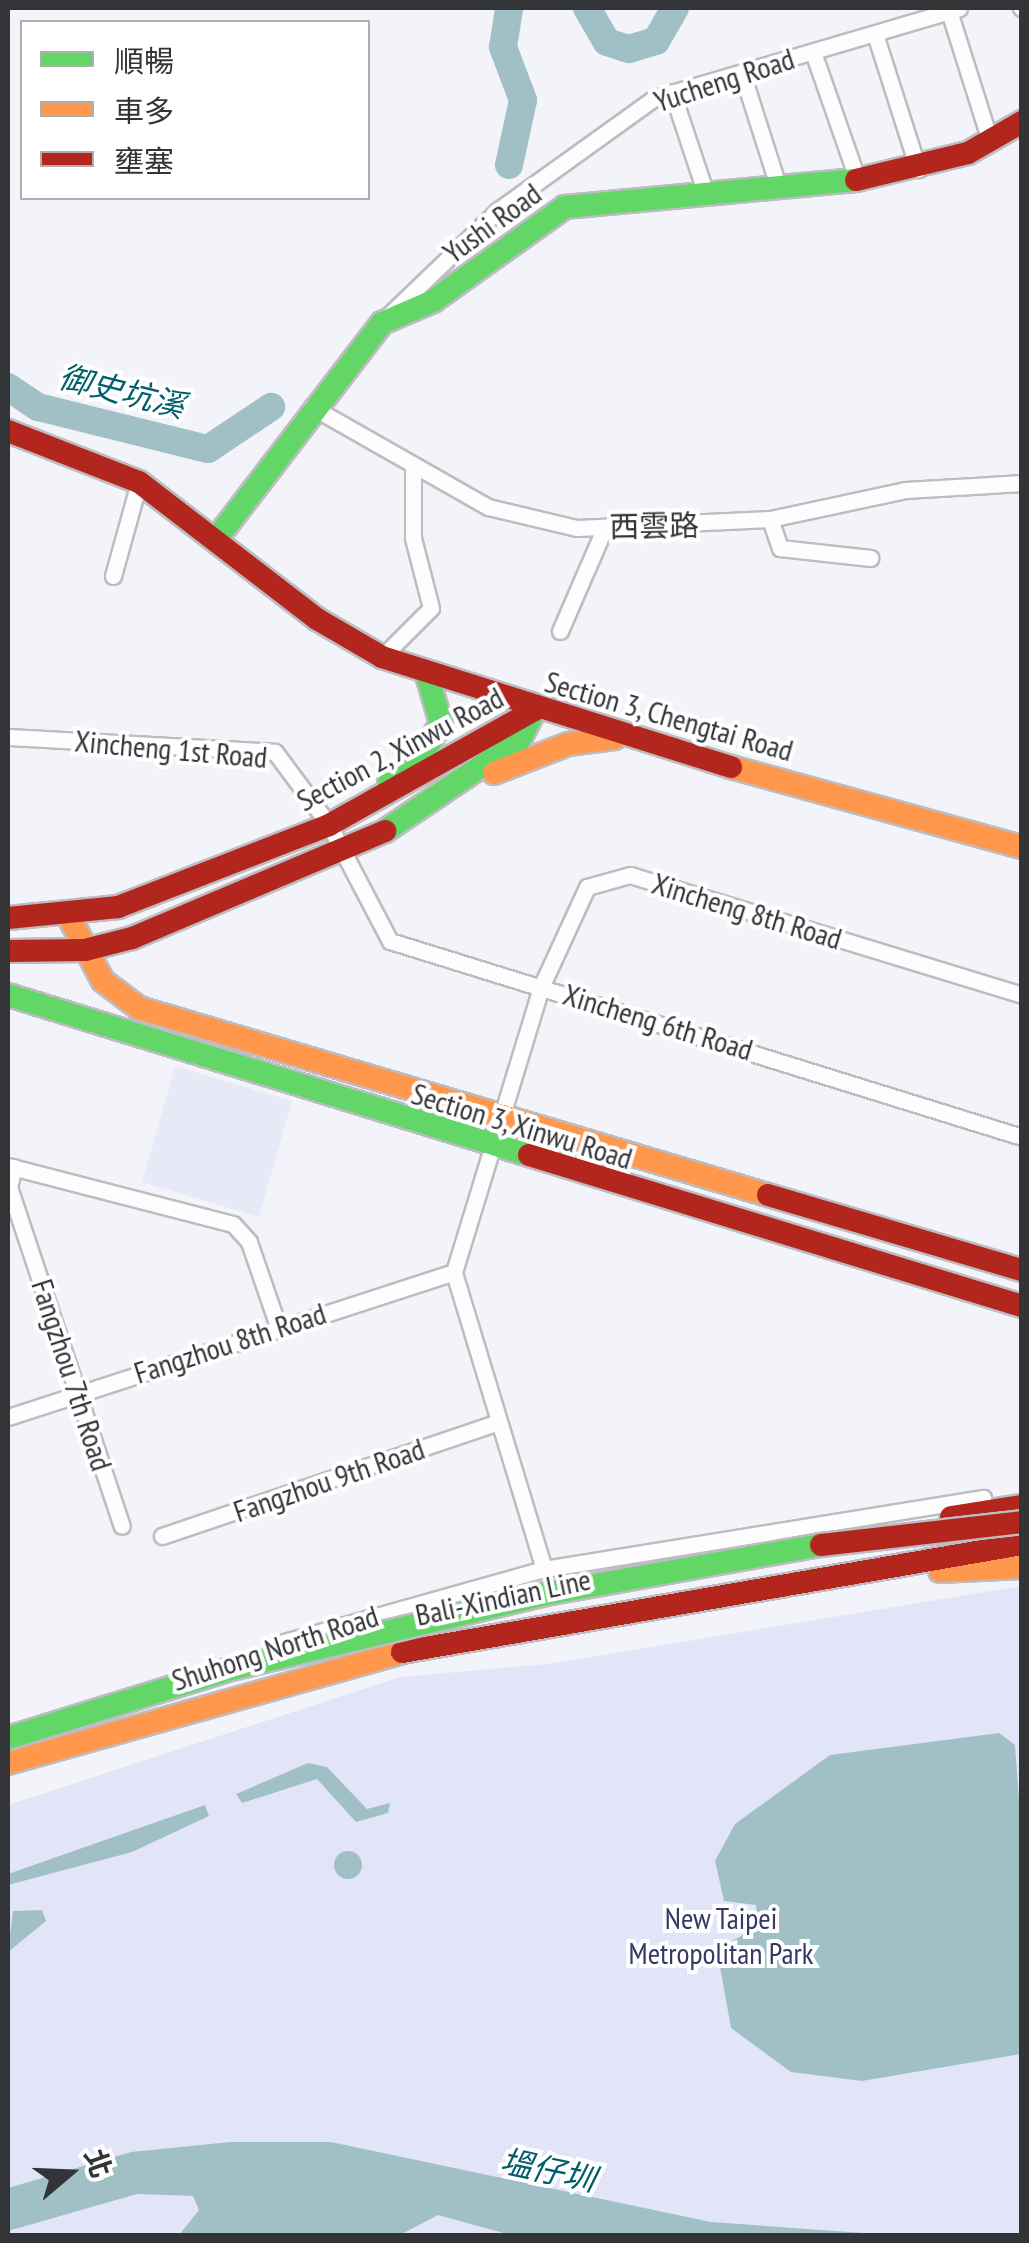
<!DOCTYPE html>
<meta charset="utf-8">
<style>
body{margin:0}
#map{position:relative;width:1029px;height:2243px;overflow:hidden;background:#f3f4fa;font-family:"PT Sans Narrow","Noto Sans TC",sans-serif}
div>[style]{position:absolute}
.built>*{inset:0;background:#e7e9f6}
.green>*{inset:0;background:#e2e5f8}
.water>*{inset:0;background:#a1c0c6}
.round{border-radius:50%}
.river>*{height:28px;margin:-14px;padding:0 14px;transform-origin:14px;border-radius:14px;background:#a1c0c6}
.roads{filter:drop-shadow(2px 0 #bdbdc1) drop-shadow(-2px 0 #bdbdc1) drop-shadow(0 2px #bdbdc1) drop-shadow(0 -2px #bdbdc1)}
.street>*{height:15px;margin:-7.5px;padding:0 7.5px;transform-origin:7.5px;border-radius:7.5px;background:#fdfdfe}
.fast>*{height:22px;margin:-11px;padding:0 11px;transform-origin:11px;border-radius:11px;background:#63d668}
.slow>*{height:22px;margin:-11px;padding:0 11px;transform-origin:11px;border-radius:11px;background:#ff974d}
.jam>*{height:22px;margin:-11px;padding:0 11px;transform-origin:11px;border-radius:11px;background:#b3261e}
.bridges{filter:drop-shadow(2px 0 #bdbdc1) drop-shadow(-2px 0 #bdbdc1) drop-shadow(0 2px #bdbdc1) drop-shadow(0 -2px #bdbdc1)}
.fast-bridge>*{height:22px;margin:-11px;padding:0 11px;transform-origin:11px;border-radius:11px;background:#63d668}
.jam-bridge>*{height:22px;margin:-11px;padding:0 11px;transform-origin:11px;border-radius:11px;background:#b3261e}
span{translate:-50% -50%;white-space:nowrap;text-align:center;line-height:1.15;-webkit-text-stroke:8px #fff;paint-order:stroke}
.street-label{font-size:30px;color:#333438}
.park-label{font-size:30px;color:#363966}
.water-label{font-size:32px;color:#005f6a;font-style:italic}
.frame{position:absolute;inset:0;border:10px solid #333438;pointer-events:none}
.legend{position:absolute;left:20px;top:20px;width:350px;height:180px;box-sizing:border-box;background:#fff;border:2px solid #adaeaf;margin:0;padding:12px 18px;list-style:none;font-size:30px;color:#333438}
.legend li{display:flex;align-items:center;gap:20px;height:50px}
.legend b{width:50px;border:2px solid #adaeaf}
.north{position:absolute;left:20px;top:2123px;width:100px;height:100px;-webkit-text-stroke:8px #fff;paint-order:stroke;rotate:71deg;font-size:28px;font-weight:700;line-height:40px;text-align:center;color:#333438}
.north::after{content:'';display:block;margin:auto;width:35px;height:45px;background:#333438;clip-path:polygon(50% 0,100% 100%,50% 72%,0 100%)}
</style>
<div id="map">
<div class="built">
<i style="clip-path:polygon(175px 1066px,292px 1101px,259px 1217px,142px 1182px)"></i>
</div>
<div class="green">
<i style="clip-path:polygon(1021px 1586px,1021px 2235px,8px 2235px,8px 1805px,400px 1677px,548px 1664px)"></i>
</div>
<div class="water">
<i style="clip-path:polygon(999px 1733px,1015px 1745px,1021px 1828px,1021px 2054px,862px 2081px,791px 2072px,731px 2028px,717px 1950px,758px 1926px,756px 1905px,724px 1901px,715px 1861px,735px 1824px,830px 1755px)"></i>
<i style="clip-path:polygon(308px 1763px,327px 1767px,367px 1809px,390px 1803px,388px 1813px,356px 1822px,317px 1779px,242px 1803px,236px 1794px)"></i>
<i style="clip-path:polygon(205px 1805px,209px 1816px,132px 1852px,8px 1885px,8px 1874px)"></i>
<i class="round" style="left:334px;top:1851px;width:28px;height:28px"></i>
<i style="clip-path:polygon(42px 1910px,46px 1921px,8px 1952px,13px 1911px)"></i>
<i style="clip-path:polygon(230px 2142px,331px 2142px,711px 2222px,892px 2235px,511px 2235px,438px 2215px,400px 2235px,179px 2235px,199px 2210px,193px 2196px,137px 2194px,8px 2231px,8px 2188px,131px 2152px)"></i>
</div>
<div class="river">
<i style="left:587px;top:8px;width:39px;rotate:60deg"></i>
<i style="left:607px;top:42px;width:23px;rotate:18deg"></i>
<i style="left:629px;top:49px;width:28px;rotate:-17deg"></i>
<i style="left:656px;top:41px;width:38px;rotate:-60deg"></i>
<i style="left:509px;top:165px;width:66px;rotate:-77.8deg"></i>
<i style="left:523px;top:100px;width:57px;rotate:-110.7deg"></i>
<i style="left:503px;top:47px;width:39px;rotate:-81deg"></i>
<i style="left:8px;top:387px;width:36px;rotate:34deg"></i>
<i style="left:38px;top:407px;width:175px;rotate:13.9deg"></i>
<i style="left:208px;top:449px;width:76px;rotate:-33.7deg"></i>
</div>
<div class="roads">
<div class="street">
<i style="left:1021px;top:8px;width:1px"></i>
<i style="left:949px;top:11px;width:133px;rotate:72.5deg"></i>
<i style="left:875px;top:34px;width:142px;rotate:72.3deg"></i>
<i style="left:813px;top:52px;width:137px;rotate:70.8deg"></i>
<i style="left:742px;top:73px;width:122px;rotate:72.3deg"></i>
<i style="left:672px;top:92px;width:104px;rotate:71.6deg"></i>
<i style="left:388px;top:316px;width:151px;rotate:-43.9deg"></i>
<i style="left:497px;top:211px;width:193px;rotate:-35.7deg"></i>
<i style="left:654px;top:98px;width:318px;rotate:-16.4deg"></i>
<i style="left:312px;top:407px;width:202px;rotate:29.6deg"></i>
<i style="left:488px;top:507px;width:91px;rotate:13.3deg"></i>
<i style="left:577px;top:528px;width:193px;rotate:-2.7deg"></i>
<i style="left:770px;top:519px;width:138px;rotate:-12.1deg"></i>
<i style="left:905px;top:490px;width:117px;rotate:-3.4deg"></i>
<i style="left:770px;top:519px;width:31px;rotate:71deg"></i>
<i style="left:780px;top:548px;width:91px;rotate:6.3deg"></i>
<i style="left:113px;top:576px;width:98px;rotate:-74.5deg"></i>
<i style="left:560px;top:631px;width:113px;rotate:-66.6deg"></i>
<i style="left:382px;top:657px;width:69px;rotate:-45deg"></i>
<i style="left:431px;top:608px;width:72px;rotate:-104.4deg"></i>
<i style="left:413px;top:538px;width:70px;rotate:-90deg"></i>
<i style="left:8px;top:737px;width:267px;rotate:3.2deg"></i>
<i style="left:275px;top:752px;width:91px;rotate:53.5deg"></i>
<i style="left:329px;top:825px;width:131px;rotate:62.3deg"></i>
<i style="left:390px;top:941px;width:662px;rotate:17.23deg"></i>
<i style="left:8px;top:1166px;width:232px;rotate:14.5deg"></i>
<i style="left:233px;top:1224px;width:24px;rotate:48deg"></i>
<i style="left:249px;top:1242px;width:89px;rotate:71deg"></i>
<i style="left:14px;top:1167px;width:21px;rotate:104deg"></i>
<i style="left:9px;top:1187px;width:357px;rotate:71.6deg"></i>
<i style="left:8px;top:1417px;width:469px;rotate:-18deg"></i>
<i style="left:162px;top:1536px;width:353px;rotate:-18.7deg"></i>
<i style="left:544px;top:1569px;width:310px;rotate:-106.9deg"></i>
<i style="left:454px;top:1272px;width:300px;rotate:-73deg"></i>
<i style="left:542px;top:985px;width:108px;rotate:-65.3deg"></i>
<i style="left:587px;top:887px;width:45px;rotate:-15.6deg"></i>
<i style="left:630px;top:875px;width:410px;rotate:17deg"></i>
<i style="left:277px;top:1644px;width:277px;rotate:-15.7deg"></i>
<i style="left:544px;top:1569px;width:445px;rotate:-9.2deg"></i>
</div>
<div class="fast">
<i style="left:217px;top:538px;width:271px;rotate:-52.5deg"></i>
<i style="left:382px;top:323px;width:56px;rotate:-23.3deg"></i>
<i style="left:433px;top:301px;width:162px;rotate:-35.5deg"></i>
<i style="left:565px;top:207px;width:292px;rotate:-5.3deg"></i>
<i style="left:389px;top:783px;width:43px;rotate:-39.3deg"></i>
<i style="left:422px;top:756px;width:38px;rotate:-60deg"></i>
<i style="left:441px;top:723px;width:50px;rotate:-106.3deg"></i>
<i style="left:385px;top:831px;width:161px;rotate:-33.9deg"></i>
<i style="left:519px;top:741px;width:35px;rotate:-63deg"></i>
<i style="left:8px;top:995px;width:545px;rotate:17.07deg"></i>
</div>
<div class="slow">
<i style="left:731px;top:767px;width:302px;rotate:15.4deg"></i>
<i style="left:494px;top:773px;width:79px;rotate:-21.4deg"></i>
<i style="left:568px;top:744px;width:47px;rotate:-7.3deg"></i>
<i style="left:69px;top:917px;width:72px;rotate:62deg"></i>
<i style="left:103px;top:981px;width:45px;rotate:36.9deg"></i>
<i style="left:139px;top:1008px;width:656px;rotate:16.56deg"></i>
<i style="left:940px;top:1571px;width:82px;rotate:-2.8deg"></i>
<i style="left:8px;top:1763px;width:409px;rotate:-15.7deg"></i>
</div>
<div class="jam">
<i style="left:856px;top:180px;width:115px;rotate:-13.6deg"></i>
<i style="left:968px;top:153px;width:62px;rotate:-29.9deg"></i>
<i style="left:8px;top:431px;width:141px;rotate:21.3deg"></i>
<i style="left:139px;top:482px;width:225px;rotate:37.6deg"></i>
<i style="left:317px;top:619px;width:75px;rotate:30.3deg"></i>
<i style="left:382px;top:657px;width:366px;rotate:17.5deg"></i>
<i style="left:8px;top:918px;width:111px;rotate:-5.7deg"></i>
<i style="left:118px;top:907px;width:226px;rotate:-21.2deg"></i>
<i style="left:329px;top:825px;width:236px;rotate:-29.2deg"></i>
<i style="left:8px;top:951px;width:77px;rotate:-0.7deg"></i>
<i style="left:85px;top:950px;width:49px;rotate:-14.3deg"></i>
<i style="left:132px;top:938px;width:275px;rotate:-22.9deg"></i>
<i style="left:529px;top:1155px;width:516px;rotate:17.03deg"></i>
<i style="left:768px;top:1195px;width:265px;rotate:16.5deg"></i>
<i style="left:951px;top:1517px;width:72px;rotate:-8.8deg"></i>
<i style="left:402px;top:1652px;width:629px;rotate:-9.88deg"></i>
</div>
</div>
<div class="bridges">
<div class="fast-bridge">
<i style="left:8px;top:1738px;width:229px;rotate:-17.2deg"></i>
<i style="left:227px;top:1670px;width:333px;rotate:-13.4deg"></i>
<i style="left:551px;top:1593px;width:274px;rotate:-10.1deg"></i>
</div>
<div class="jam-bridge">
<i style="left:821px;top:1545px;width:202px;rotate:-6.5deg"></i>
</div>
</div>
<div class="street-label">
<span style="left:724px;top:80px;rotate:-18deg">Yucheng Road</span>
<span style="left:492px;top:223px;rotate:-36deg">Yushi Road</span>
<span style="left:654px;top:526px;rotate:-1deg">西雲路</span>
<span style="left:669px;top:716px;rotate:16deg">Section 3, Chengtai Road</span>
<span style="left:171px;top:749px;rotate:5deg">Xincheng 1st Road</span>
<span style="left:400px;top:749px;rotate:-28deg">Section 2, Xinwu Road</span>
<span style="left:747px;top:911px;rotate:17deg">Xincheng 8th Road</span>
<span style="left:658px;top:1022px;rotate:17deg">Xincheng 6th Road</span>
<span style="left:522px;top:1126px;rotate:17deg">Section 3, Xinwu Road</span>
<span style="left:230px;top:1343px;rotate:-18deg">Fangzhou 8th Road</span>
<span style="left:72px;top:1375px;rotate:72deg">Fangzhou 7th Road</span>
<span style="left:329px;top:1480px;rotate:-19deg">Fangzhou 9th Road</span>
<span style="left:503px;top:1597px;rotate:-12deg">Bali-Xindian Line</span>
<span style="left:275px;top:1648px;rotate:-18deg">Shuhong North Road</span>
</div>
<div class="park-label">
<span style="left:721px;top:1935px">New Taipei<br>Metropolitan Park</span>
</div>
<div class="water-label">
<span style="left:122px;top:391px;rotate:14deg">御史坑溪</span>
<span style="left:548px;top:2170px;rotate:12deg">塭仔圳</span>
</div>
<div class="frame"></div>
<ul class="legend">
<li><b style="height:12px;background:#63d668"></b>順暢</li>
<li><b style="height:12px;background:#ff974d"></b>車多</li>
<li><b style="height:12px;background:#b3261e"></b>壅塞</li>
</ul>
<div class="north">北</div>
</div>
